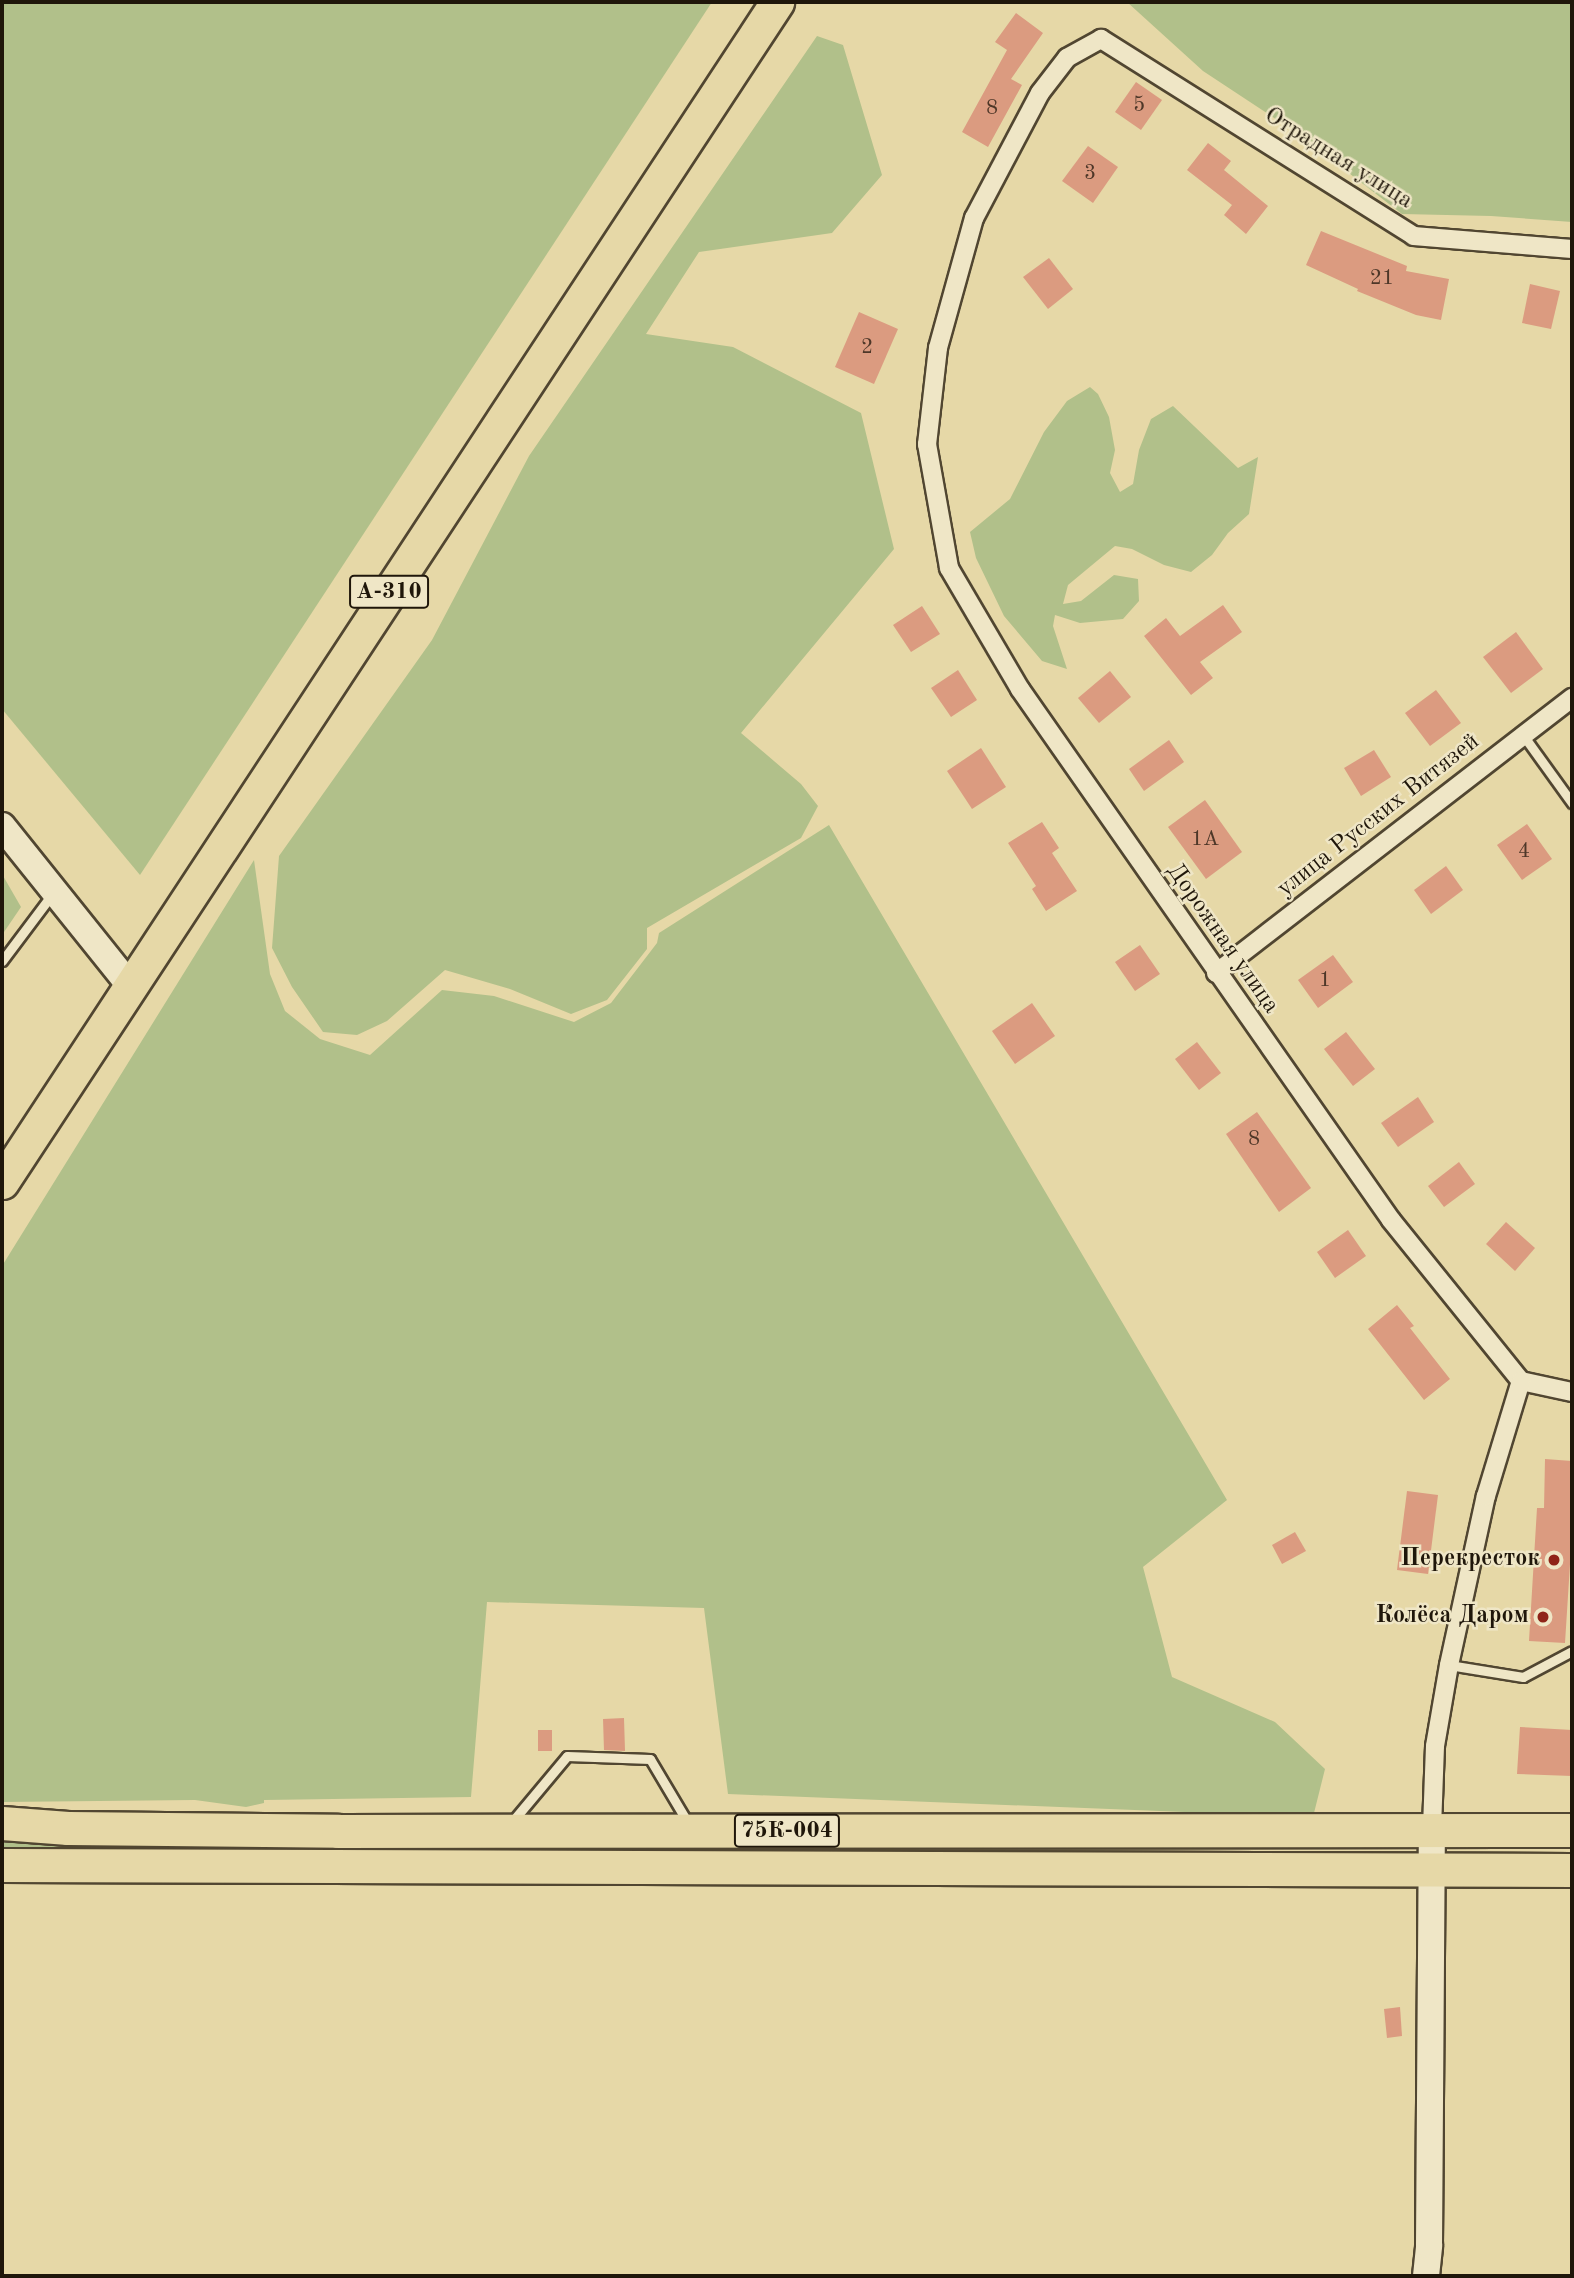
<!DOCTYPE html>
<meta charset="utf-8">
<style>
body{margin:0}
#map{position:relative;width:1574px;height:2278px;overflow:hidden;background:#e6d8a7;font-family:"Old Standard TT",serif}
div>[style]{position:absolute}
.green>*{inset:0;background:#b1c08a}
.building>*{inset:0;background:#db9b80}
.roads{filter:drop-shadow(2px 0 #514631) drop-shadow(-2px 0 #514631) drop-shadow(0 2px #514631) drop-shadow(0 -2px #514631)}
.lane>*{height:9px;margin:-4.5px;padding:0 4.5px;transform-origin:4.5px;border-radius:4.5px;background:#efe6c6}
.street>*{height:18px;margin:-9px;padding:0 9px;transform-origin:9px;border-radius:9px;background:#efe6c6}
.secondary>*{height:26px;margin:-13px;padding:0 13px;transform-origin:13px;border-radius:13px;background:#efe6c6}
.highway>*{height:33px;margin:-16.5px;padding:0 16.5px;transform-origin:16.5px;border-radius:16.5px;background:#e6d8a7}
.dots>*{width:19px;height:19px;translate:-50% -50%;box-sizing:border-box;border:4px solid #efe6c6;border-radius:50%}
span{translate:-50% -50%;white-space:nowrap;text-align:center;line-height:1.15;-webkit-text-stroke:5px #efe6c6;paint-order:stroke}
.number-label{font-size:21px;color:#4e3728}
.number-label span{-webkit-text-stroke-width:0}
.shield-label span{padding:2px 5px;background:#efe6c6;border:2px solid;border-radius:5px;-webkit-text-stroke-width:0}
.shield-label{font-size:23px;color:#1f160a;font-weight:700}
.street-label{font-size:24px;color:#1f160a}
.poi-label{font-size:24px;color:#1f160a;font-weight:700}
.right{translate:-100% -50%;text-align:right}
.frame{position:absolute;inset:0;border:4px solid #1f160a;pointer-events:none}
</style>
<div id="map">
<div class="green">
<i style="clip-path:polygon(2px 2px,712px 2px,140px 875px,2px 709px)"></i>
<i style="clip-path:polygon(1127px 2px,1572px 2px,1572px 222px,1491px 216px,1402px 214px,1297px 133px,1203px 71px)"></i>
<i style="clip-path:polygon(817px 36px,843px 45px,882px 175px,832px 233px,699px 252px,646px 334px,733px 347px,861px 413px,894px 549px,741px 733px,801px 784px,818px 806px,801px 838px,647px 928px,647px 949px,607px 1000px,571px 1014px,510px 989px,445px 970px,387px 1021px,357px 1035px,323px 1032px,292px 987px,272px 948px,279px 856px,432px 640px,529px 456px)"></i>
<i style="clip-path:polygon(1090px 387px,1098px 394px,1109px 417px,1115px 450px,1110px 473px,1120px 492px,1133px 484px,1139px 450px,1151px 419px,1173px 406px,1238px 468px,1258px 457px,1249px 514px,1228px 533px,1212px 555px,1191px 572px,1164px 565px,1132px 549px,1115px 546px,1068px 585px,1063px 604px,1081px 601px,1114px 575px,1138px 579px,1139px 601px,1123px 619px,1080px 623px,1055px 615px,1053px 626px,1067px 669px,1042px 661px,1004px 616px,976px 558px,970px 532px,1010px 499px,1044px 432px,1067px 401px)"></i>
<i style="clip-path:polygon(829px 825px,1227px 1500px,1143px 1567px,1172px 1677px,1275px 1722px,1325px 1769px,1313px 1817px,728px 1794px,704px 1608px,487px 1602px,471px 1797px,264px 1800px,264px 1803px,246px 1807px,195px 1800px,2px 1802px,2px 1266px,254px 860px,270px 974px,285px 1011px,320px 1039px,370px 1055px,442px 990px,494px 996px,574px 1022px,611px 1003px,657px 943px,659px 933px)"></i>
<i style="clip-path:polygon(2px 874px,21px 907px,2px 935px)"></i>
<i style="clip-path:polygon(2px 1840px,50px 1846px,222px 1847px,2px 1852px)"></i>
</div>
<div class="building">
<i style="clip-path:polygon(1016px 13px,1043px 33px,1011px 79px,1022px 85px,988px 147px,962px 132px,1007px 50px,995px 42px)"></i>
<i style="clip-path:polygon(1136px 82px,1162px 100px,1141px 130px,1115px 112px)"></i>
<i style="clip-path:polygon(1208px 143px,1231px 161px,1224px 170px,1268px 206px,1246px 234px,1224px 215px,1232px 205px,1187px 170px)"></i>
<i style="clip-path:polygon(1088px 146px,1118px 167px,1093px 203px,1062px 181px)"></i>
<i style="clip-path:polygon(1321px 231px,1407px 266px,1406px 271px,1449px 279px,1441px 320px,1416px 315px,1357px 291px,1358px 289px,1306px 265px)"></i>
<i style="clip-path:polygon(1049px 258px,1073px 289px,1048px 309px,1023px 277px)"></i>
<i style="clip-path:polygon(1530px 284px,1560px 291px,1551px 329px,1522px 323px)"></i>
<i style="clip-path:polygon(859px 312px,898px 329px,874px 384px,835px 367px)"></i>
<i style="clip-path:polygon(1223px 605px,1242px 632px,1200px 662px,1213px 678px,1191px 695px,1144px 636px,1166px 618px,1180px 636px)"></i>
<i style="clip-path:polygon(922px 606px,940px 634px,911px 652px,893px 625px)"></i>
<i style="clip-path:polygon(1516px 632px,1543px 669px,1511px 693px,1483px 657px)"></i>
<i style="clip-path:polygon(958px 670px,977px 700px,951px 717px,931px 688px)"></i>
<i style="clip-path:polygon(1110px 671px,1131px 697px,1099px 723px,1078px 698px)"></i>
<i style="clip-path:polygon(1436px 690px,1461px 723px,1430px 746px,1405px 713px)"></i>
<i style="clip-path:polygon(1169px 740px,1184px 762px,1144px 791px,1129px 769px)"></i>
<i style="clip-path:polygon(981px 748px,1006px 787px,972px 809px,947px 771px)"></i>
<i style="clip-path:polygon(1374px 750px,1391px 777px,1361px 796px,1344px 768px)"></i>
<i style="clip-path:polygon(1205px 800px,1242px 852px,1206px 879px,1168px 827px)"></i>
<i style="clip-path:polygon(1042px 822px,1059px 848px,1052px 853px,1077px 891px,1046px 911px,1032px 889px,1036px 886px,1008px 843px)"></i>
<i style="clip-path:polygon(1527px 824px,1552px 859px,1522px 880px,1497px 845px)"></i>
<i style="clip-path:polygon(1446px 866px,1463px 890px,1431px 914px,1414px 890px)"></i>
<i style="clip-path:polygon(1140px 945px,1160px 974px,1135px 991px,1115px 962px)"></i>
<i style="clip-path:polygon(1333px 955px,1353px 982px,1318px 1008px,1298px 980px)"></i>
<i style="clip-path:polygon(1032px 1003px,1055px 1036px,1015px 1064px,992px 1031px)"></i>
<i style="clip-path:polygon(1346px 1032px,1375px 1069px,1353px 1086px,1324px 1049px)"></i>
<i style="clip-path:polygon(1197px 1042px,1221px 1073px,1199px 1090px,1175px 1059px)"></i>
<i style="clip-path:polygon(1418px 1097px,1434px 1122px,1398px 1147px,1381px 1123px)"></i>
<i style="clip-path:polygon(1257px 1112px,1311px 1188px,1279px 1212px,1226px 1134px)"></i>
<i style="clip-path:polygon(1459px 1162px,1475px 1184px,1444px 1207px,1428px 1186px)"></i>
<i style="clip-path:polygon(1506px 1222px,1535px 1248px,1515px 1271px,1486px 1244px)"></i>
<i style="clip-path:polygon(1348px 1230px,1366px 1256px,1335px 1278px,1317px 1252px)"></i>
<i style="clip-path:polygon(1397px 1305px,1414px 1326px,1410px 1328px,1450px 1379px,1424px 1400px,1368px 1329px)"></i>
<i style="clip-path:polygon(1545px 1459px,1572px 1461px,1572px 1533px,1565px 1643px,1529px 1641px,1537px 1508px,1544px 1508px)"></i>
<i style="clip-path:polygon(1407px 1491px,1438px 1495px,1428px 1574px,1397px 1570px)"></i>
<i style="clip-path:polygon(1295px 1532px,1306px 1551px,1282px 1564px,1272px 1545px)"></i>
<i style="clip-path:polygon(624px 1718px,625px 1751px,604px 1750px,603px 1719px)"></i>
<i style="clip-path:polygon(1520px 1727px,1572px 1730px,1572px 1776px,1517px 1774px)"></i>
<i style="clip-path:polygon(538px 1730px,552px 1730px,552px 1751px,538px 1751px)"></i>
<i style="clip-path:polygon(1400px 2007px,1402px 2036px,1387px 2038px,1384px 2009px)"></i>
</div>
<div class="roads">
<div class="lane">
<i style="left:1523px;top:735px;width:84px;rotate:54.2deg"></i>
<i style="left:2px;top:961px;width:85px;rotate:-53.1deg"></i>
<i style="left:1449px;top:1665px;width:75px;rotate:9.2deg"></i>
<i style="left:1523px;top:1677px;width:55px;rotate:-28deg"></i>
<i style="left:511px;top:1823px;width:87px;rotate:-50.1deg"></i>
<i style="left:567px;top:1756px;width:83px;rotate:2.1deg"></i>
<i style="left:650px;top:1759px;width:74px;rotate:59.3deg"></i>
</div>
<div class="street">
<i style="left:1572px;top:249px;width:159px;rotate:-175.3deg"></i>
<i style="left:1414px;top:236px;width:370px;rotate:-147.8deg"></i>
<i style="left:1101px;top:39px;width:39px;rotate:151deg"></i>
<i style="left:1067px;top:58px;width:44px;rotate:127.6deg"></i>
<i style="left:1040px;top:93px;width:141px;rotate:117.8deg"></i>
<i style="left:974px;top:218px;width:135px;rotate:105.5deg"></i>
<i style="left:938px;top:348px;width:97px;rotate:96.5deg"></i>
<i style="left:927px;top:444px;width:126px;rotate:79.9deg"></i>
<i style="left:949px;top:568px;width:140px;rotate:59.6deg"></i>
<i style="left:1020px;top:689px;width:648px;rotate:55.06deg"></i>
<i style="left:1391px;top:1220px;width:207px;rotate:51.1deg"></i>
<i style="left:1521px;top:1381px;width:52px;rotate:12.2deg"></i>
<i style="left:1216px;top:973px;width:450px;rotate:-37.7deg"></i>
<i style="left:1432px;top:1828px;width:82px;rotate:-87.9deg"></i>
<i style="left:1435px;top:1746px;width:82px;rotate:-80.2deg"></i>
<i style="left:1449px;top:1665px;width:173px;rotate:-77.7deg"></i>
<i style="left:1486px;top:1496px;width:120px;rotate:-73.1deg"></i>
</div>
<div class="secondary">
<i style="left:2px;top:826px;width:205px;rotate:51.3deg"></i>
<i style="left:1426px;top:2276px;width:31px;rotate:-84deg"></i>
<i style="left:1429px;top:2245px;width:417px;rotate:-89.6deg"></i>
</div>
<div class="highway">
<i style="left:2px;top:1182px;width:1412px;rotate:-56.7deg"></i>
<i style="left:2px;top:1823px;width:66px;rotate:4.3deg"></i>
<i style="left:68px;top:1828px;width:270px;rotate:0.6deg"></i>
<i style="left:338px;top:1831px;width:1234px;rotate:-0.05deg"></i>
<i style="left:2px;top:1865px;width:1570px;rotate:0.18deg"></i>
</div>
</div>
<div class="dots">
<i style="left:1554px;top:1560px;background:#8f2418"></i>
<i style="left:1543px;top:1617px;background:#8f2418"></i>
</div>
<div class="number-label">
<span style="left:1139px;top:106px">5</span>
<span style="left:992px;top:109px">8</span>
<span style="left:1090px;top:174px">3</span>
<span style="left:1382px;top:279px">21</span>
<span style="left:867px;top:348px">2</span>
<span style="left:1205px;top:840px">1А</span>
<span style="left:1524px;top:852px">4</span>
<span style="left:1325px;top:981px">1</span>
<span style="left:1254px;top:1140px">8</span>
</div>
<div class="shield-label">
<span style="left:389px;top:592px">А-310</span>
<span style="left:787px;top:1831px">75К-004</span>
</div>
<div class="street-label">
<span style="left:1338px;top:159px;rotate:32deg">Отрадная улица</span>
<span style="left:1379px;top:816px;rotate:-38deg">улица Русских Витязей</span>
<span style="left:1222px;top:939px;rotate:55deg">Дорожная улица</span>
</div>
<div class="poi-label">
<span class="right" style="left:1540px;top:1560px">Перекресток</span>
<span class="right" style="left:1529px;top:1617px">Колёса Даром</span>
</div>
<div class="frame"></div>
</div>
